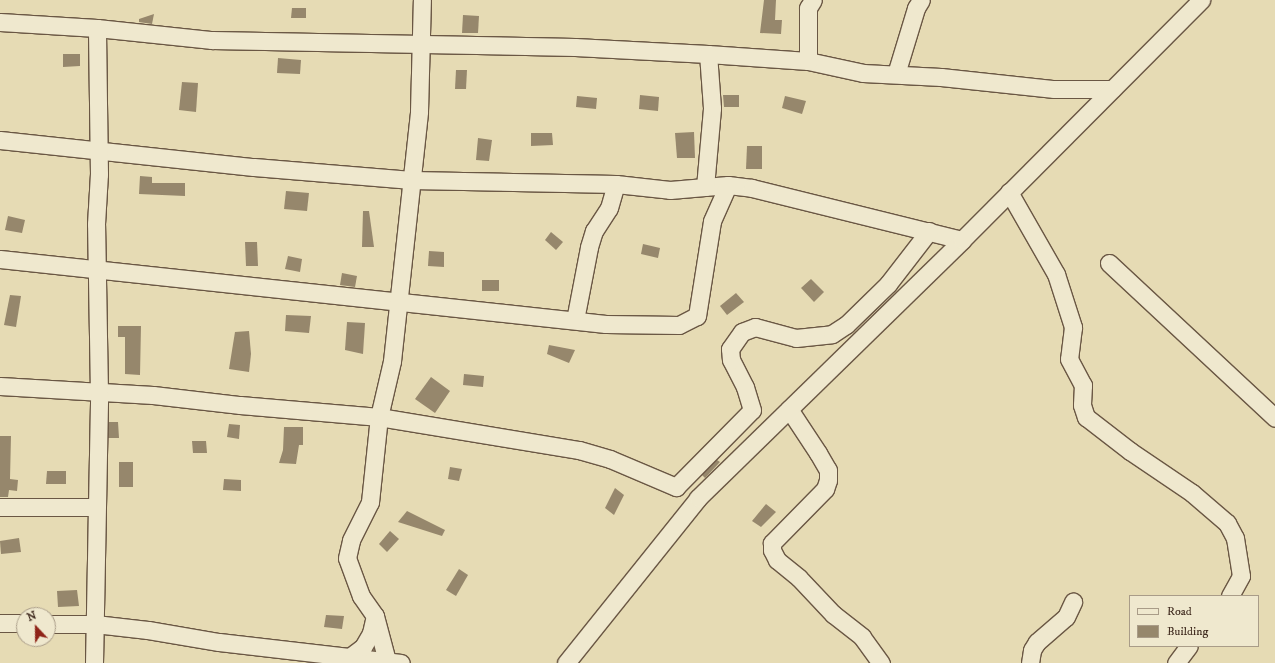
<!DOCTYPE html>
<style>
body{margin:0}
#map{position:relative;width:1275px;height:663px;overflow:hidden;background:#e6dbb4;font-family:"IM FELL DW Pica",serif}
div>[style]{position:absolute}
.building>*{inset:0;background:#96876c}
.roads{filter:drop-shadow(1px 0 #6a5744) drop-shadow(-1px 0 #6a5744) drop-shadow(0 1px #6a5744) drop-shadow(0 -1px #6a5744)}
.minor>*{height:17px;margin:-8.5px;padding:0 8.5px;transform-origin:8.5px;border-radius:8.5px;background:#efe8ce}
span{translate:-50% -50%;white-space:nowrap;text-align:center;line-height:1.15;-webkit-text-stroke:4px #efe8ce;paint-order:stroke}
.legend{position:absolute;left:1129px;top:595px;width:130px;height:52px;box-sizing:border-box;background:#efe8ce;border:1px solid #a99c88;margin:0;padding:5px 7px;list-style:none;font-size:12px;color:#402b1f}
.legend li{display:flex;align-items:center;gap:8px;height:20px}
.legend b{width:20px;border:1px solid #a99c88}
.north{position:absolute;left:16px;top:607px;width:40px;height:40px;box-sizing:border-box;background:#efe8ce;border:1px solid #a99c88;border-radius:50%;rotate:338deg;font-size:11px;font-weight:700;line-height:16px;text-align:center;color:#402b1f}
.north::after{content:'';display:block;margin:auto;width:14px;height:18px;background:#8f2418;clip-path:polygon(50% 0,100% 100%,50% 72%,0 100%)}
</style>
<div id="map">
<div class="building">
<i style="clip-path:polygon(764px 0,776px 0,775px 20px,782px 20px,781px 34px,760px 33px)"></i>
<i style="clip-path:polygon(292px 8px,306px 8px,306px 18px,291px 18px)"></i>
<i style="clip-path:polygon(154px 14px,152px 24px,139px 22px,139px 19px)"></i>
<i style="clip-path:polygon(463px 15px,479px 16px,478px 33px,462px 33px)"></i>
<i style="clip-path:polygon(63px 54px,80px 54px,80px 66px,63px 67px)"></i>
<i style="clip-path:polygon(278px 58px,301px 60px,300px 74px,277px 73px)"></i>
<i style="clip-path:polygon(456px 70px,467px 70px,466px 89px,455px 89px)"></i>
<i style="clip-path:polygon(182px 82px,198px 83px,196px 112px,179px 110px)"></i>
<i style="clip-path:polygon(640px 95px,659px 97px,658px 111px,639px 109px)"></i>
<i style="clip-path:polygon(723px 95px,739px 95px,739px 107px,724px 107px)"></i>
<i style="clip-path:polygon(577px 96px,597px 98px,596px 109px,576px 107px)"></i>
<i style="clip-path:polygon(785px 96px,806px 101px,802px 114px,782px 108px)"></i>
<i style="clip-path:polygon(694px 132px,695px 158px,677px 158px,675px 133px)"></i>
<i style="clip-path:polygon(531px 133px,552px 133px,553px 145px,531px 146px)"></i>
<i style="clip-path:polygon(478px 138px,492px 140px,489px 161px,476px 160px)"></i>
<i style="clip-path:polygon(747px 146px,762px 146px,762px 169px,746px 169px)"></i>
<i style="clip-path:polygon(140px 176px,152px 177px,152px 183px,185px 183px,185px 196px,139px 194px)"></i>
<i style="clip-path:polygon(286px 191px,309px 193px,307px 211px,284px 209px)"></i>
<i style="clip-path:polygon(363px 211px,369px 211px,374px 247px,362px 247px)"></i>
<i style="clip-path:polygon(8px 216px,25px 220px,22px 233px,5px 230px)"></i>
<i style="clip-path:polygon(551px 232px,563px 242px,556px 250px,545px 240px)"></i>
<i style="clip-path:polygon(245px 242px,257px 242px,258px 266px,246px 266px)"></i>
<i style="clip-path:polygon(643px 244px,660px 248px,658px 258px,641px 254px)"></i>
<i style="clip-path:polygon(429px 251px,444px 252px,444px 267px,428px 266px)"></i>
<i style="clip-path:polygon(288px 256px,302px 259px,300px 272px,285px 269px)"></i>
<i style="clip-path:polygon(342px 273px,357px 276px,355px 287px,340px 285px)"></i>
<i style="clip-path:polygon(811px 279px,824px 292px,814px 302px,801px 288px)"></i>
<i style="clip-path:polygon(482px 280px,499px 280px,499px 291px,482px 291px)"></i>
<i style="clip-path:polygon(736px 293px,744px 302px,727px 315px,720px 306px)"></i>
<i style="clip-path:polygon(10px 295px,21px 296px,16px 327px,4px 325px)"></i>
<i style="clip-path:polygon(286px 315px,311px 316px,309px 333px,285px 331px)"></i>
<i style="clip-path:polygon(347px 322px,365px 323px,363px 354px,345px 350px)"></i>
<i style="clip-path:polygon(118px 326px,141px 326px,140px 375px,125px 374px,125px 337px,118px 337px)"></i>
<i style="clip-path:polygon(249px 331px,251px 354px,249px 372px,229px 369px,235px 332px)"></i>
<i style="clip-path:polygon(549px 345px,575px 350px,569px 363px,547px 354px)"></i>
<i style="clip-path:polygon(464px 374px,484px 376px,483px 387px,463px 385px)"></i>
<i style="clip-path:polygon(431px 377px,450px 391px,435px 413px,415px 399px)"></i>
<i style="clip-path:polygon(108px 422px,118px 422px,119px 438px,108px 438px)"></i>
<i style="clip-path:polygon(229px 424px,240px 425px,239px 439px,227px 437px)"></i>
<i style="clip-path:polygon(284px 427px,303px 427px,303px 445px,299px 445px,296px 464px,279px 463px,283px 450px)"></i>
<i style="clip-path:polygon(0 436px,11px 436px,10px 479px,18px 480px,17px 491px,9px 490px,8px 497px,0 497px)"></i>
<i style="clip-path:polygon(192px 441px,206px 441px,207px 453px,193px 453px)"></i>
<i style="clip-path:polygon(717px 460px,720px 462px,705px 478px,702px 475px)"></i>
<i style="clip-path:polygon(119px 462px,133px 462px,133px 487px,119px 487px)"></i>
<i style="clip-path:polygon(450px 467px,462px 469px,459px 481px,448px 479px)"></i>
<i style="clip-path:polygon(47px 471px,66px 471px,66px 484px,46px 484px)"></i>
<i style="clip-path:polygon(224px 479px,241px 480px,241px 491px,223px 490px)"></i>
<i style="clip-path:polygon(615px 488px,624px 495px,614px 515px,605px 508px)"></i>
<i style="clip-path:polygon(766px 504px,776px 512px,761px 527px,752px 521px)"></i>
<i style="clip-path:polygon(407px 511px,445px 530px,442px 536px,398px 522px)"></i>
<i style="clip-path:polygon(390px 531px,399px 539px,387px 552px,379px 544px)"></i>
<i style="clip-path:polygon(19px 538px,21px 552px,1px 554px,0 541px)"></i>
<i style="clip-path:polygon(459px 569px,468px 575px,456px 596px,446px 590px)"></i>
<i style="clip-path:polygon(77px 590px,79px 606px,58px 607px,57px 591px)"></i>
<i style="clip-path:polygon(326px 615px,344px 616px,342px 629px,324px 627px)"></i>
</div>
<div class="roads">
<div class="minor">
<i style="left:0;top:22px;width:97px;rotate:3.5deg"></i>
<i style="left:97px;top:28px;width:116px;rotate:6deg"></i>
<i style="left:212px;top:40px;width:363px;rotate:1.1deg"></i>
<i style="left:575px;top:47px;width:133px;rotate:3deg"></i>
<i style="left:708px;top:54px;width:100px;rotate:4deg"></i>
<i style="left:808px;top:61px;width:56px;rotate:12.3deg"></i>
<i style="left:863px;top:73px;width:78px;rotate:2.9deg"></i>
<i style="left:941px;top:77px;width:114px;rotate:6.1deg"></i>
<i style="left:1054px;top:89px;width:58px"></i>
<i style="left:808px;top:61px;width:53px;rotate:-90deg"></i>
<i style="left:808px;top:8px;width:9px;rotate:-58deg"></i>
<i style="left:896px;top:74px;width:69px;rotate:-73.1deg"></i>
<i style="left:916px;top:8px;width:9px;rotate:-58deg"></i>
<i style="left:0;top:140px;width:255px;rotate:6.1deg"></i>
<i style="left:254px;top:167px;width:158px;rotate:4.7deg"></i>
<i style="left:411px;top:180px;width:205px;rotate:1.1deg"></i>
<i style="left:616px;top:184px;width:54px;rotate:6.3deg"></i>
<i style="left:670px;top:190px;width:58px;rotate:-4.9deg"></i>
<i style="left:728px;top:185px;width:24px;rotate:7deg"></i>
<i style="left:752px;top:188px;width:216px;rotate:13.9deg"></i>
<i style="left:705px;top:187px;width:79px;rotate:-84.9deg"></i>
<i style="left:712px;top:108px;width:54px;rotate:-94.2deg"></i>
<i style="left:1009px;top:192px;width:95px;rotate:60.2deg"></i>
<i style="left:1056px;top:274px;width:56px;rotate:72.2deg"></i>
<i style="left:1073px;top:327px;width:32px;rotate:97deg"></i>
<i style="left:1069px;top:359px;width:30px;rotate:62deg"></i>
<i style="left:1083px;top:385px;width:20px;rotate:93deg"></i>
<i style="left:1082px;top:405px;width:13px;rotate:72deg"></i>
<i style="left:1086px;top:417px;width:56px;rotate:37.7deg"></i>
<i style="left:1130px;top:451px;width:75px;rotate:34.1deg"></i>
<i style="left:1192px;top:493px;width:46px;rotate:40.6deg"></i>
<i style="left:1227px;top:523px;width:17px;rotate:62deg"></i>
<i style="left:1235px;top:538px;width:38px;rotate:81deg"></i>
<i style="left:1241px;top:576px;width:23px;rotate:119deg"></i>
<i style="left:0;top:259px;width:609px;rotate:6.12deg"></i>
<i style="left:606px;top:324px;width:73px;rotate:0.8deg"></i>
<i style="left:679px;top:325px;width:20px;rotate:-27deg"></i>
<i style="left:697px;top:316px;width:96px;rotate:-81deg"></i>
<i style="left:712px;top:221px;width:39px;rotate:-66deg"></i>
<i style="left:1109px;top:263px;width:227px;rotate:43deg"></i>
<i style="left:575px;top:320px;width:74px;rotate:-79.1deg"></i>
<i style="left:589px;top:247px;width:17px;rotate:-73deg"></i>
<i style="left:594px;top:231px;width:27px;rotate:-57deg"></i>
<i style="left:609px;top:208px;width:25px;rotate:-74deg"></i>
<i style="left:0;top:386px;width:153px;rotate:3.4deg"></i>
<i style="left:153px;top:395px;width:88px;rotate:6.6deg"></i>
<i style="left:240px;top:405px;width:140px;rotate:4.9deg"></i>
<i style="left:379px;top:417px;width:203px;rotate:9.4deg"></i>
<i style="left:579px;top:450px;width:32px;rotate:16deg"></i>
<i style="left:610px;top:459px;width:72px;rotate:23deg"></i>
<i style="left:676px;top:487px;width:108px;rotate:-45.4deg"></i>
<i style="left:752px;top:410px;width:24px;rotate:-107deg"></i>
<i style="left:745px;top:387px;width:30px;rotate:-117deg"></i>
<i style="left:731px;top:360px;width:11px;rotate:-95deg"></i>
<i style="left:730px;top:349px;width:21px;rotate:-55deg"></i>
<i style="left:742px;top:332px;width:14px;rotate:-21deg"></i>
<i style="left:755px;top:327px;width:42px;rotate:15deg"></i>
<i style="left:796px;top:338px;width:36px;rotate:-6deg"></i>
<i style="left:832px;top:334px;width:17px;rotate:-33deg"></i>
<i style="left:846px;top:325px;width:59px;rotate:-44.3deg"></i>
<i style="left:888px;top:284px;width:67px;rotate:-52.3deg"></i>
<i style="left:789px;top:409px;width:53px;rotate:56.6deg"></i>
<i style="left:818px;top:453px;width:20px;rotate:60deg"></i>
<i style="left:828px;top:470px;width:10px;rotate:90deg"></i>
<i style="left:828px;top:480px;width:9px;rotate:108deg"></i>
<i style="left:825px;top:489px;width:76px;rotate:134.5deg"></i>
<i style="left:772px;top:543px;width:7px;rotate:90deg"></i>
<i style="left:772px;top:550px;width:11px;rotate:63deg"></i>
<i style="left:777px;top:560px;width:28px;rotate:39deg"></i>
<i style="left:799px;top:578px;width:50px;rotate:46.6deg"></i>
<i style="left:833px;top:614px;width:37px;rotate:38deg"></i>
<i style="left:862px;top:637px;width:32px;rotate:54deg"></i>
<i style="left:0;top:507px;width:96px"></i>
<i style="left:0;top:623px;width:24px"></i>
<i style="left:48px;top:624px;width:47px"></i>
<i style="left:95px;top:624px;width:53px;rotate:6.5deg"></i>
<i style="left:148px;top:630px;width:72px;rotate:9.6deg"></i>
<i style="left:219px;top:642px;width:183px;rotate:6.6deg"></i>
<i style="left:351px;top:656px;width:15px;rotate:-37deg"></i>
<i style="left:363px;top:647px;width:16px;rotate:-60deg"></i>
<i style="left:371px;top:633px;width:17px;rotate:-77deg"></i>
<i style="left:387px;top:661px;width:47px;rotate:-104.9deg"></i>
<i style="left:375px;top:616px;width:24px;rotate:-125deg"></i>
<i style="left:361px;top:596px;width:40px;rotate:-110.2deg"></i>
<i style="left:347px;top:558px;width:18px;rotate:-77deg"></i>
<i style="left:351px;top:540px;width:42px;rotate:-63.4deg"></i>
<i style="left:370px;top:502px;width:85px;rotate:-84deg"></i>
<i style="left:379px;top:417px;width:57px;rotate:-76.9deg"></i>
<i style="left:392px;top:361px;width:251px;rotate:-83.8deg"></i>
<i style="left:419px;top:111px;width:111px;rotate:-88.5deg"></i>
<i style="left:94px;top:663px;width:270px;rotate:-88.9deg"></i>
<i style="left:99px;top:393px;width:169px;rotate:-91deg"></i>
<i style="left:96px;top:224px;width:50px;rotate:-86.6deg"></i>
<i style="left:99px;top:174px;width:146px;rotate:-90.8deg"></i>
<i style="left:566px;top:663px;width:211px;rotate:-51.3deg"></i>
<i style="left:698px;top:498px;width:369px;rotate:-44.3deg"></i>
<i style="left:962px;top:240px;width:339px;rotate:-45.1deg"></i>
<i style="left:1030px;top:663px;width:13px;rotate:-81deg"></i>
<i style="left:1032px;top:650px;width:9px;rotate:-58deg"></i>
<i style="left:1037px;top:642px;width:38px;rotate:-41deg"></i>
<i style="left:1066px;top:617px;width:17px;rotate:-65deg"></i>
<i style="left:1176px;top:663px;width:21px;rotate:-53deg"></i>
</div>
</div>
<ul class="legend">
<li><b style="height:5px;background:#efe8ce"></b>Road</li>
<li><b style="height:11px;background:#96876c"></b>Building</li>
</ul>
<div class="north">N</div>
</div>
